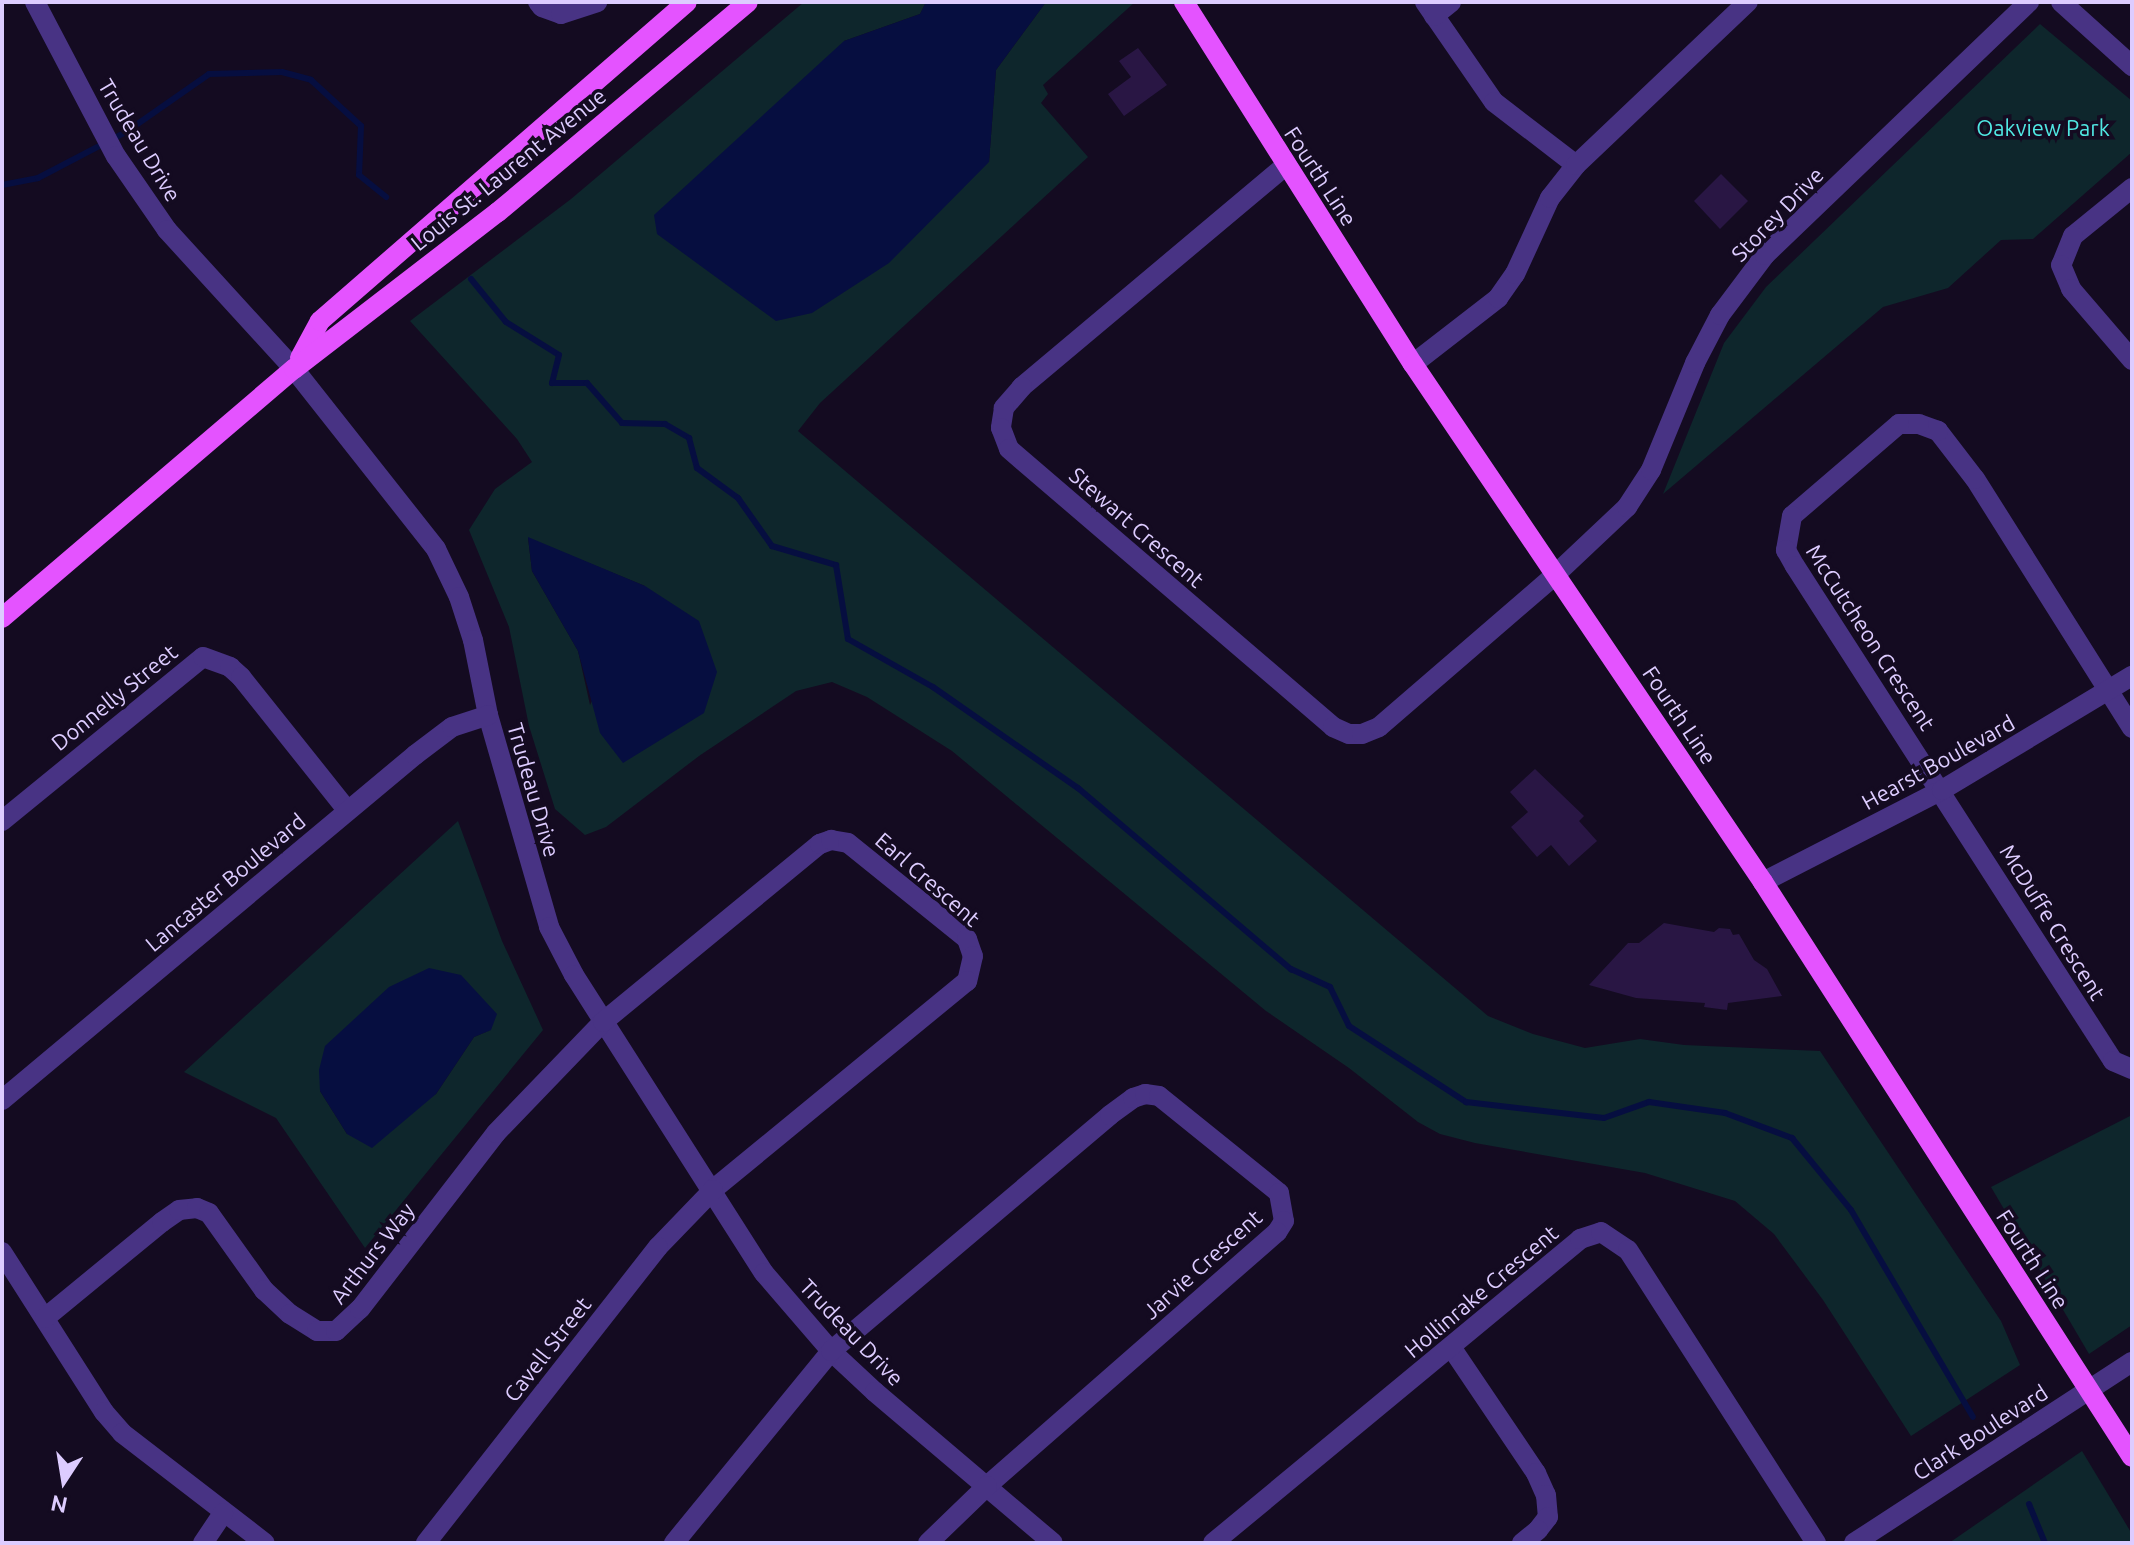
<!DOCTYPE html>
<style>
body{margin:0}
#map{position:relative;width:2134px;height:1545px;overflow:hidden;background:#140b21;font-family:Ubuntu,sans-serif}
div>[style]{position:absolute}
.green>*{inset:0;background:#0e262c}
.water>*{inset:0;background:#060e40}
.stream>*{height:6px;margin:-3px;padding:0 3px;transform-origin:3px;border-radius:3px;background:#060e40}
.building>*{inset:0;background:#291644}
.minor>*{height:20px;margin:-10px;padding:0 10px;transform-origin:10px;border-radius:10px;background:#483384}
.major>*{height:20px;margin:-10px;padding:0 10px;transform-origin:10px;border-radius:10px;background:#e453ff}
span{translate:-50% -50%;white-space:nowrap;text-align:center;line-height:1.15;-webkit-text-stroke:7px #140b21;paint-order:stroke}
.park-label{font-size:22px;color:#50e7e2}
.street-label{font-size:22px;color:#dcf}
.frame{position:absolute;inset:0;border:4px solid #dcf;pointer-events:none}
.north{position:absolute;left:24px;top:1441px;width:80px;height:80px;-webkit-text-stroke:6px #140b21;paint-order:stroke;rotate:192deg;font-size:22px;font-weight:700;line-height:32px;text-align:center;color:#dcf}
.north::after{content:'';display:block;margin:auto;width:28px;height:36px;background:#dcf;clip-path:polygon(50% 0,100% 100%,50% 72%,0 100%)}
</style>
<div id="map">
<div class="green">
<i style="clip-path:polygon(evenodd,804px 2px,926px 2px,920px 14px,844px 41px,989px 162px,996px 70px,1046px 2px,1135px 2px,1043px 85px,1048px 94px,1041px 103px,1088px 157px,820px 403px,798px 431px,1488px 1016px,1533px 1034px,1585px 1048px,1640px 1039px,1684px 1045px,1820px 1051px,2001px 1321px,2020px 1365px,1911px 1436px,1823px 1300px,1774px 1234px,1735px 1201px,1645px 1173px,1475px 1143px,1440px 1134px,1418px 1122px,1349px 1068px,1266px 1011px,952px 751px,867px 697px,832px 682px,796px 691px,699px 756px,606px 827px,585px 835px,555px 809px,529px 726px,509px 627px,469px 530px,495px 489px,532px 462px,517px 439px,410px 321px,571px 199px,804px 2px,528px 538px,645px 586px,590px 705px,578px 651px,532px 571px,528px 538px)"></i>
<i style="clip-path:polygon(2040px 24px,2132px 101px,2132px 152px,2033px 239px,2001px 240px,1948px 288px,1883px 307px,1663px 494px,1724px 343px,1766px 287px)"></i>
<i style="clip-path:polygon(evenodd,458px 821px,502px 941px,543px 1030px,365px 1248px,276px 1118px,184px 1072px,458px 821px,491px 1030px,474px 1037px,436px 1094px,347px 1134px,320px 1091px,491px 1030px)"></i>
<i style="clip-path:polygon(2132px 1115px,2132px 1325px,2089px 1354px,1991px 1187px)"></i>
<i style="clip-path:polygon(2082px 1451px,2132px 1534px,2132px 1543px,1949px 1543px)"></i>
</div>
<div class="water">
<i style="clip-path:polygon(926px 2px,1046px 2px,996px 70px,989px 162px,889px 263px,812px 313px,776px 321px,657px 234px,654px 215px,844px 41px,920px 14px)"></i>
<i style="clip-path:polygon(528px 537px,645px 586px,699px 621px,717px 672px,704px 713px,623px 763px,600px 733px,578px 651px,532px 571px)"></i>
<i style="clip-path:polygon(429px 968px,461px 975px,497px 1014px,491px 1030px,474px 1037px,436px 1094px,372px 1148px,347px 1134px,320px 1091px,319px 1070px,325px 1046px,389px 987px)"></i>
</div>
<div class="stream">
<i style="left:2px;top:185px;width:37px;rotate:-11deg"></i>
<i style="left:38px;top:178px;width:99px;rotate:-27.6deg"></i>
<i style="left:126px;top:132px;width:101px;rotate:-34.9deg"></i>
<i style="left:209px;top:74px;width:73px;rotate:-1.6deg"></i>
<i style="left:282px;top:72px;width:30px;rotate:15deg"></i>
<i style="left:311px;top:80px;width:68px;rotate:42.6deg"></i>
<i style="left:361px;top:126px;width:49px;rotate:92.3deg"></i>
<i style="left:359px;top:175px;width:35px;rotate:39deg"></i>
<i style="left:471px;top:279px;width:55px;rotate:50.9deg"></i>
<i style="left:506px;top:322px;width:62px;rotate:31.9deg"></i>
<i style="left:559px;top:355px;width:29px;rotate:104deg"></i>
<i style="left:552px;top:383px;width:35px"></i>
<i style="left:587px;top:383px;width:53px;rotate:48.8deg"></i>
<i style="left:622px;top:423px;width:43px;rotate:1.3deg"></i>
<i style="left:665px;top:424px;width:28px;rotate:30deg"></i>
<i style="left:689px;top:438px;width:31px;rotate:75deg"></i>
<i style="left:697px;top:468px;width:51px;rotate:36.2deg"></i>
<i style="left:738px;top:498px;width:59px;rotate:54.7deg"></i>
<i style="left:772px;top:546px;width:67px;rotate:16.5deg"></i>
<i style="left:836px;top:565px;width:75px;rotate:80.8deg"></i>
<i style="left:848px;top:639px;width:98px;rotate:29.5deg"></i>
<i style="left:933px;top:687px;width:177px;rotate:34.9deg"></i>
<i style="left:1078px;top:788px;width:280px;rotate:40.4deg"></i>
<i style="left:1291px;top:969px;width:43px;rotate:24.8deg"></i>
<i style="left:1330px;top:987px;width:43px;rotate:64deg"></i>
<i style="left:1349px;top:1026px;width:140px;rotate:33deg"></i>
<i style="left:1466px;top:1102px;width:139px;rotate:6.6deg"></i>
<i style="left:1604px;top:1118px;width:48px;rotate:-19.6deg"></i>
<i style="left:1649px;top:1102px;width:77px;rotate:8.2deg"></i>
<i style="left:1725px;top:1113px;width:72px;rotate:20.5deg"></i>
<i style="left:1792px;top:1138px;width:93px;rotate:50.7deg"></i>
<i style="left:1851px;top:1210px;width:240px;rotate:59.5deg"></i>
<i style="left:2029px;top:1504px;width:42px;rotate:67.7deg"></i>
</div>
<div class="building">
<i style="clip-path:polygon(1138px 48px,1167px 85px,1124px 116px,1108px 94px,1131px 77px,1119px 61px)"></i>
<i style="clip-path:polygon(1721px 174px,1748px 201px,1720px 229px,1694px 201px)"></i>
<i style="clip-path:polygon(1535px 769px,1584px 816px,1579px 821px,1597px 841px,1569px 866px,1551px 845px,1537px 857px,1511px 827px,1528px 812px,1510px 792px)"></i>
<i style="clip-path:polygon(1664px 923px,1714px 932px,1719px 928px,1730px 929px,1733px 935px,1739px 934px,1754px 960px,1767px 969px,1782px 996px,1728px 1003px,1727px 1010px,1704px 1007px,1705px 1003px,1636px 998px,1589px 985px,1628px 943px,1639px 943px)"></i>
</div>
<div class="minor">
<i style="left:35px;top:2px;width:174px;rotate:62.3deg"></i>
<i style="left:116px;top:156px;width:90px;rotate:55.4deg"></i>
<i style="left:167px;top:230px;width:188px;rotate:47.6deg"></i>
<i style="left:294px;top:369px;width:229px;rotate:51.7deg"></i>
<i style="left:436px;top:549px;width:53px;rotate:64.4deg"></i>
<i style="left:459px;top:597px;width:45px;rotate:72deg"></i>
<i style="left:473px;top:640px;width:76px;rotate:78.7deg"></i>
<i style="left:488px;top:715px;width:221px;rotate:73.9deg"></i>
<i style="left:549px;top:927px;width:54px;rotate:62.5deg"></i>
<i style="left:574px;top:975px;width:353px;rotate:57.5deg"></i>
<i style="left:764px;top:1273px;width:103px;rotate:49.3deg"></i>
<i style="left:831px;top:1351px;width:60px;rotate:43deg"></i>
<i style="left:875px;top:1392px;width:233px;rotate:40.3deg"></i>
<i style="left:538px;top:2px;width:6px;rotate:51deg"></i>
<i style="left:542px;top:7px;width:20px;rotate:20deg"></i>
<i style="left:561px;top:14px;width:38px;rotate:-18deg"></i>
<i style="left:1425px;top:2px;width:121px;rotate:55.4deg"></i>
<i style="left:1494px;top:102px;width:103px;rotate:37.5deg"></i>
<i style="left:2061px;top:2px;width:96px;rotate:42deg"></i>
<i style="left:1434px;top:16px;width:22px;rotate:-39deg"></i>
<i style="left:1285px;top:166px;width:344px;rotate:140deg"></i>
<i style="left:1022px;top:387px;width:28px;rotate:131deg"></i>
<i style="left:1004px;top:408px;width:20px;rotate:99deg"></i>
<i style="left:1001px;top:428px;width:22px;rotate:69deg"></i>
<i style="left:1009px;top:449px;width:427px;rotate:40.6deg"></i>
<i style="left:1333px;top:727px;width:17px;rotate:24deg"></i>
<i style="left:1349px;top:734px;width:13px"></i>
<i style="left:1362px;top:734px;width:18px;rotate:-22deg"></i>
<i style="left:1379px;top:727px;width:234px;rotate:-40.8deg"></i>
<i style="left:1556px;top:574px;width:98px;rotate:-43.3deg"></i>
<i style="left:1627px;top:507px;width:44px;rotate:-57deg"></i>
<i style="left:1651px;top:470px;width:116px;rotate:-67.6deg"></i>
<i style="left:1695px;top:363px;width:54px;rotate:-62.5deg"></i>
<i style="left:1720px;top:315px;width:75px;rotate:-53.1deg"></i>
<i style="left:1765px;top:255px;width:366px;rotate:-43.8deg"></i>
<i style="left:2132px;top:188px;width:76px;rotate:140.9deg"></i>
<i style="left:2073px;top:236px;width:31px;rotate:112deg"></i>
<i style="left:2061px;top:265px;width:26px;rotate:67deg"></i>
<i style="left:2071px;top:289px;width:94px;rotate:49.3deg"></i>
<i style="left:1413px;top:364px;width:108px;rotate:-37.8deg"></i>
<i style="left:1498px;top:298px;width:29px;rotate:-55deg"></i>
<i style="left:1515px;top:274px;width:84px;rotate:-65.3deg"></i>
<i style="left:1550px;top:198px;width:42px;rotate:-51.8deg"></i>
<i style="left:1576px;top:165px;width:237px;rotate:-43.5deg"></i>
<i style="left:2132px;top:728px;width:294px;rotate:-122.2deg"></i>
<i style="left:1975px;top:479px;width:61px;rotate:-127.6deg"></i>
<i style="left:1938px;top:431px;width:20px;rotate:-160deg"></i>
<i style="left:1919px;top:424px;width:20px;rotate:180deg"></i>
<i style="left:1899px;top:424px;width:141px;rotate:139.3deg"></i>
<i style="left:1792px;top:516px;width:35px;rotate:100deg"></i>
<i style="left:1786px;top:550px;width:18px;rotate:61deg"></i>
<i style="left:1795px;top:566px;width:588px;rotate:57.28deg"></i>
<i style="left:2113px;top:1061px;width:21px;rotate:23deg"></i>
<i style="left:2px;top:821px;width:259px;rotate:-39.2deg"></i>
<i style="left:203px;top:657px;width:29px;rotate:20deg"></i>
<i style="left:230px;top:667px;width:15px;rotate:42deg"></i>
<i style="left:241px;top:677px;width:171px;rotate:51.4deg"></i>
<i style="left:1763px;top:882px;width:201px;rotate:-27.2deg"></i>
<i style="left:1942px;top:790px;width:222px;rotate:-31deg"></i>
<i style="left:2px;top:1100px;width:538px;rotate:-39.87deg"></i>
<i style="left:415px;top:755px;width:46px;rotate:-37.1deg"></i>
<i style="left:452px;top:727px;width:38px;rotate:-18deg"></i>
<i style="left:2px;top:1252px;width:190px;rotate:57.5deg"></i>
<i style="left:104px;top:1412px;width:28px;rotate:49deg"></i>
<i style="left:122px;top:1433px;width:180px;rotate:37.6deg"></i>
<i style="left:45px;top:1318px;width:151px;rotate:-39.4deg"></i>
<i style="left:162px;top:1222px;width:21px;rotate:-35deg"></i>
<i style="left:179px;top:1210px;width:18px;rotate:-6deg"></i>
<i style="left:197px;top:1208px;width:13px;rotate:23deg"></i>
<i style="left:209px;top:1213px;width:95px;rotate:54.5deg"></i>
<i style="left:264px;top:1290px;width:35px;rotate:43deg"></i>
<i style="left:290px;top:1314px;width:32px;rotate:32deg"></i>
<i style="left:317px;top:1331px;width:19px"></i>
<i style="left:336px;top:1331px;width:33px;rotate:-43deg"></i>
<i style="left:360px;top:1309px;width:222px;rotate:-52.3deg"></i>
<i style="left:496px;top:1133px;width:154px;rotate:-46.1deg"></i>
<i style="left:603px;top:1022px;width:281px;rotate:-39.4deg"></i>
<i style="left:820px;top:844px;width:12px;rotate:-20deg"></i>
<i style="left:831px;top:840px;width:17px;rotate:10deg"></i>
<i style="left:848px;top:843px;width:153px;rotate:38.9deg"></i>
<i style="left:967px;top:939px;width:18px;rotate:71deg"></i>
<i style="left:973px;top:956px;width:26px;rotate:103deg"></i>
<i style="left:967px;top:981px;width:329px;rotate:140.6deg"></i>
<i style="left:713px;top:1190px;width:79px;rotate:134deg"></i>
<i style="left:658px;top:1247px;width:376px;rotate:128.1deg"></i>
<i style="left:1451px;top:1347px;width:152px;rotate:56deg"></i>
<i style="left:1536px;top:1473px;width:24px;rotate:66deg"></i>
<i style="left:1546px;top:1495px;width:22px;rotate:85deg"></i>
<i style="left:1548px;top:1517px;width:16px;rotate:128deg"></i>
<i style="left:1538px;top:1530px;width:21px;rotate:141deg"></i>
<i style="left:203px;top:1543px;width:36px;rotate:-56deg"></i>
<i style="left:674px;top:1543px;width:248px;rotate:-50.7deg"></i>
<i style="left:831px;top:1351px;width:365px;rotate:-40.2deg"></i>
<i style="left:1110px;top:1115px;width:29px;rotate:-36deg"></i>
<i style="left:1133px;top:1098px;width:13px;rotate:-18deg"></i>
<i style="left:1145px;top:1094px;width:14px;rotate:8deg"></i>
<i style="left:1159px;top:1096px;width:154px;rotate:38.9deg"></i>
<i style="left:1279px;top:1193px;width:28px;rotate:80deg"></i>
<i style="left:1284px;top:1221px;width:13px;rotate:122deg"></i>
<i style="left:1277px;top:1232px;width:386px;rotate:138.8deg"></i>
<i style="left:987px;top:1486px;width:82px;rotate:136deg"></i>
<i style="left:1213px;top:1543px;width:477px;rotate:-39.6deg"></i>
<i style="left:1580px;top:1239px;width:22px;rotate:-18deg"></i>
<i style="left:1601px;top:1232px;width:32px;rotate:34deg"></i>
<i style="left:1628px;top:1250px;width:348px;rotate:57.3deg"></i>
<i style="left:1854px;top:1543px;width:332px;rotate:-33.1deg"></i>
</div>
<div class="major">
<i style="left:1184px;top:2px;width:428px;rotate:57.7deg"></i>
<i style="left:1413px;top:364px;width:625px;rotate:55.95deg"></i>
<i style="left:1763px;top:882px;width:683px;rotate:57.31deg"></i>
<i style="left:300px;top:358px;width:42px;rotate:-61.6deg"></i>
<i style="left:320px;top:321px;width:486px;rotate:-41deg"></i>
<i style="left:2px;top:618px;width:384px;rotate:-40.5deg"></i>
<i style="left:294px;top:369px;width:257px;rotate:-37.6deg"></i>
<i style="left:498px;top:212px;width:326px;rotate:-40deg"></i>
</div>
<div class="park-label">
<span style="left:2043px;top:128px">Oakview Park</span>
</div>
<div class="street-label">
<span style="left:140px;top:140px;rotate:59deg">Trudeau Drive</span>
<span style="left:508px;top:169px;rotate:-39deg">Louis St. Laurent Avenue</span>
<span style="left:1321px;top:176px;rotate:57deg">Fourth Line</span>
<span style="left:1777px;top:214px;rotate:-46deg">Storey Drive</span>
<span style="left:1137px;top:527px;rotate:41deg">Stewart Crescent</span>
<span style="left:1871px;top:637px;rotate:57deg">McCutcheon Crescent</span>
<span style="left:114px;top:697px;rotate:-39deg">Donnelly Street</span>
<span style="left:1680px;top:715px;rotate:56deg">Fourth Line</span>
<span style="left:1938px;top:762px;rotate:-29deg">Hearst Boulevard</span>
<span style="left:534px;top:790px;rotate:74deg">Trudeau Drive</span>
<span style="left:928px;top:879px;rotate:41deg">Earl Crescent</span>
<span style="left:225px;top:882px;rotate:-40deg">Lancaster Boulevard</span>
<span style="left:2053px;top:922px;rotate:58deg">McDuffe Crescent</span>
<span style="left:372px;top:1253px;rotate:-52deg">Arthurs Way</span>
<span style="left:2033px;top:1259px;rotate:57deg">Fourth Line</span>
<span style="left:1202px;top:1264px;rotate:-42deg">Jarvie Crescent</span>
<span style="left:1481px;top:1291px;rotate:-40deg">Hollinrake Crescent</span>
<span style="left:852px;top:1332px;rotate:46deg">Trudeau Drive</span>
<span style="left:547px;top:1349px;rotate:-52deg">Cavell Street</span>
<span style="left:1980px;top:1432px;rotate:-33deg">Clark Boulevard</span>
</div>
<div class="frame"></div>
<div class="north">N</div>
</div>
